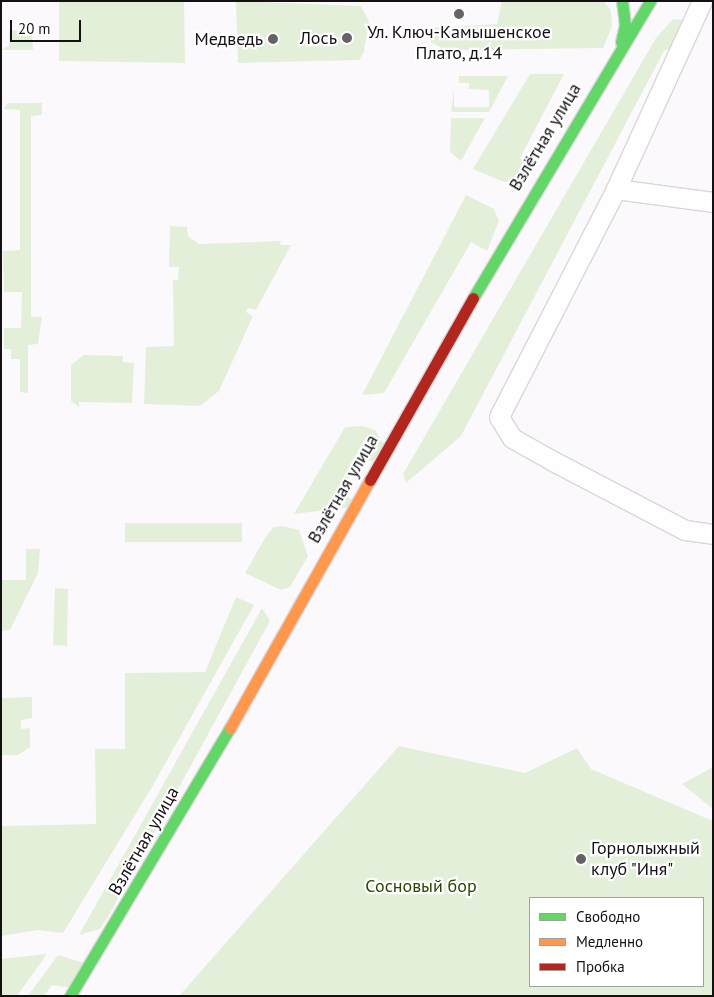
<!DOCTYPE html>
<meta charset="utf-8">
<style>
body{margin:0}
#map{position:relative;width:714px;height:997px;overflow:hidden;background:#fcf9fd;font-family:"PT Sans",sans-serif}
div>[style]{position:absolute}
.green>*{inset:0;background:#e4efd9}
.roads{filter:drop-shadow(1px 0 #d9d6da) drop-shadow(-1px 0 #d9d6da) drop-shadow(0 1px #d9d6da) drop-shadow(0 -1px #d9d6da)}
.street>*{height:19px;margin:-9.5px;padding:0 9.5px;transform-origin:9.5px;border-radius:9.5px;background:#fffeff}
.fast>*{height:11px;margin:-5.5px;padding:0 5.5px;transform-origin:5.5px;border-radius:5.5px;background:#63d668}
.slow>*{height:11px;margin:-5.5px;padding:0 5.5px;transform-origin:5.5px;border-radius:5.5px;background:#ff974d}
.jam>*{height:11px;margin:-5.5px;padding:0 5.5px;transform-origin:5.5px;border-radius:5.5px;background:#b3261e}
.dots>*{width:14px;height:14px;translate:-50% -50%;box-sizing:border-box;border:2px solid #fff;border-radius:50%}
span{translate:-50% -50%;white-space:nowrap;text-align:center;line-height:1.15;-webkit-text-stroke:4.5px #fff;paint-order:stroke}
.poi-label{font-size:18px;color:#151015}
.right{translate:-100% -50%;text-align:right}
.left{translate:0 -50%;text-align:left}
.street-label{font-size:18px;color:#151015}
.park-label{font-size:18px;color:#2a4401}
.frame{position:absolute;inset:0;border:2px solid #151015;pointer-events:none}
.legend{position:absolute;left:529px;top:897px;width:175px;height:90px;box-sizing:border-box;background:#fff;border:1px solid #a19fa1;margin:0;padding:6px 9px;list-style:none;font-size:15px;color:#151015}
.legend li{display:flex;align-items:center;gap:10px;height:25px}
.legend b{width:25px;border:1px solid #a19fa1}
.scale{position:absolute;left:10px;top:20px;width:71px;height:22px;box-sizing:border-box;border:2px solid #151015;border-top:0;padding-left:6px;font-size:15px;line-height:18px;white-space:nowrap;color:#151015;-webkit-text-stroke:4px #fff;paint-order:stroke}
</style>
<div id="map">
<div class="green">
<i style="clip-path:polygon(59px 1px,184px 1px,185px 63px,59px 61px)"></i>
<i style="clip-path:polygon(236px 1px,361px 6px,369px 21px,364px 52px,359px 60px,238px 63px)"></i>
<i style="clip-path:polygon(502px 1px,603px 1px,611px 10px,612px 27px,603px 48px,445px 50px,431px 42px,431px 28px,497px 24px)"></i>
<i style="clip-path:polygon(673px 19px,682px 20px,673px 47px,664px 51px,461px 436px,406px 483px,403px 474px,656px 38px)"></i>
<i style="clip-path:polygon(9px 30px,32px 32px,33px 50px,1px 50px,9px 46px)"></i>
<i style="clip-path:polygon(530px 74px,564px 74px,520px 158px,532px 167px,517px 182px,504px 182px,473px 169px)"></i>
<i style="clip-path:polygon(459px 76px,508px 76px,489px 112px,451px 112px,454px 89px,454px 107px,489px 107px,489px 90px,469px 89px,469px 83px,459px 83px)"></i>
<i style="clip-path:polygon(8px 103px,42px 103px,42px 115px,31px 116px,31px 317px,42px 317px,38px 344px,28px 345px,28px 393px,20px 392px,20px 359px,11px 359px,11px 349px,4px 349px,4px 328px,21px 328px,22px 292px,4px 292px,3px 251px,20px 250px,20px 110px,3px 109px)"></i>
<i style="clip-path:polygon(451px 118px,485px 118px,461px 161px,450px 152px)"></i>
<i style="clip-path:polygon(466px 195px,494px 209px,499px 221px,487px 251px,471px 242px,384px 393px,362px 395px)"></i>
<i style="clip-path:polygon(170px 226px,187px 227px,188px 236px,199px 244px,281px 241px,280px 245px,291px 245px,256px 310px,248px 308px,246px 312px,253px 316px,219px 391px,200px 406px,144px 404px,146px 347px,174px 346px,173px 280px,178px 280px,179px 267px,169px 267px)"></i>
<i style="clip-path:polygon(84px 355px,123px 356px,123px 362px,134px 363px,132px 403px,79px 402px,79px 407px,71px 401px,71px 365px)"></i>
<i style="clip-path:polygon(363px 426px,375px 430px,384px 444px,377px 463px,358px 457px,343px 492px,354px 502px,352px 507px,294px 514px,345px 427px)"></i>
<i style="clip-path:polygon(125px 523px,242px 523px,242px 542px,125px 542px)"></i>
<i style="clip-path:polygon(283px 526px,299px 530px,308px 556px,290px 587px,281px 590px,245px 573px,265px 538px,274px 527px)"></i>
<i style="clip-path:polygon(26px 549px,40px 549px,38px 573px,10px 630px,1px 631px,1px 580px,26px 580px)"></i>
<i style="clip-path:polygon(55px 588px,68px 589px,67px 646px,53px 645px)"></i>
<i style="clip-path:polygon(236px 597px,254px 605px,152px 787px,63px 933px,38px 930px,1px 936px,1px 826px,96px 824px,95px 749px,125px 749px,125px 673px,205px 672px)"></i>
<i style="clip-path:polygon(262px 608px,270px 621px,108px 917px,100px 929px,79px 935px)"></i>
<i style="clip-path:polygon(32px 697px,32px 718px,21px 720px,21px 729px,30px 728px,30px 747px,18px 755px,1px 755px,1px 698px)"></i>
<i style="clip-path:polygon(evenodd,399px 746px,525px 773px,577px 748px,591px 769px,713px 821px,713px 996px,179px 996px,399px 746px,703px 898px,703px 986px,530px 986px,530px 898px,703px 898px)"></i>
<i style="clip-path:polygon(713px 767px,713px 809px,682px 784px)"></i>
<i style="clip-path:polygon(47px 954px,17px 996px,1px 996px,1px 959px)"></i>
<i style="clip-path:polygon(58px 955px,84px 963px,73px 988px,52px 985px,44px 996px,28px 996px)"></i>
</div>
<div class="roads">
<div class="street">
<i style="left:702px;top:1px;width:207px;rotate:114.6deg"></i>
<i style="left:616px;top:189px;width:256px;rotate:117.2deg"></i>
<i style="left:499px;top:417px;width:25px;rotate:58deg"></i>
<i style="left:512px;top:438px;width:45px;rotate:29.4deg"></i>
<i style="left:551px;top:460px;width:151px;rotate:27.6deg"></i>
<i style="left:685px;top:530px;width:28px;rotate:8deg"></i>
<i style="left:616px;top:189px;width:98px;rotate:7.6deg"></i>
</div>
<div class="fast">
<i style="left:621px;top:42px;width:17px;rotate:-77deg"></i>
<i style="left:625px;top:25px;width:24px;rotate:-97deg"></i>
<i style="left:473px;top:298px;width:346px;rotate:-59.2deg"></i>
<i style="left:70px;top:996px;width:312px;rotate:-59.2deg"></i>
</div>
<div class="slow">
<i style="left:230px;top:728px;width:285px;rotate:-60.6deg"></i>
</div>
<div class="jam">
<i style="left:370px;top:480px;width:209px;rotate:-60.5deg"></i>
</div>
</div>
<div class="dots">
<i style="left:459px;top:14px;background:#666266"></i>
<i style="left:347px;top:38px;background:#666266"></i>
<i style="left:273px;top:39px;background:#666266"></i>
<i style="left:581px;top:859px;background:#666266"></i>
</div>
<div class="poi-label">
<span style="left:459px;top:43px">Ул. Ключ-Камышенское<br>Плато, д.14</span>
<span class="right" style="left:337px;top:38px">Лось</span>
<span class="right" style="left:263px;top:39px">Медведь</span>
<span class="left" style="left:591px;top:859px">Горнолыжный<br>клуб "Иня"</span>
</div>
<div class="street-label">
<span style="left:545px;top:137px;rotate:-59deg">Взлётная улица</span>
<span style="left:343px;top:489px;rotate:-60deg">Взлётная улица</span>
<span style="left:144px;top:841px;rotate:-60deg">Взлётная улица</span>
</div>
<div class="park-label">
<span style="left:421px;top:886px">Сосновый бор</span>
</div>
<div class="frame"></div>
<ul class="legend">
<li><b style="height:6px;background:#63d668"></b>Свободно</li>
<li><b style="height:6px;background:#ff974d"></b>Медленно</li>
<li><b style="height:6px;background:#b3261e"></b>Пробка</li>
</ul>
<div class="scale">20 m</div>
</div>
